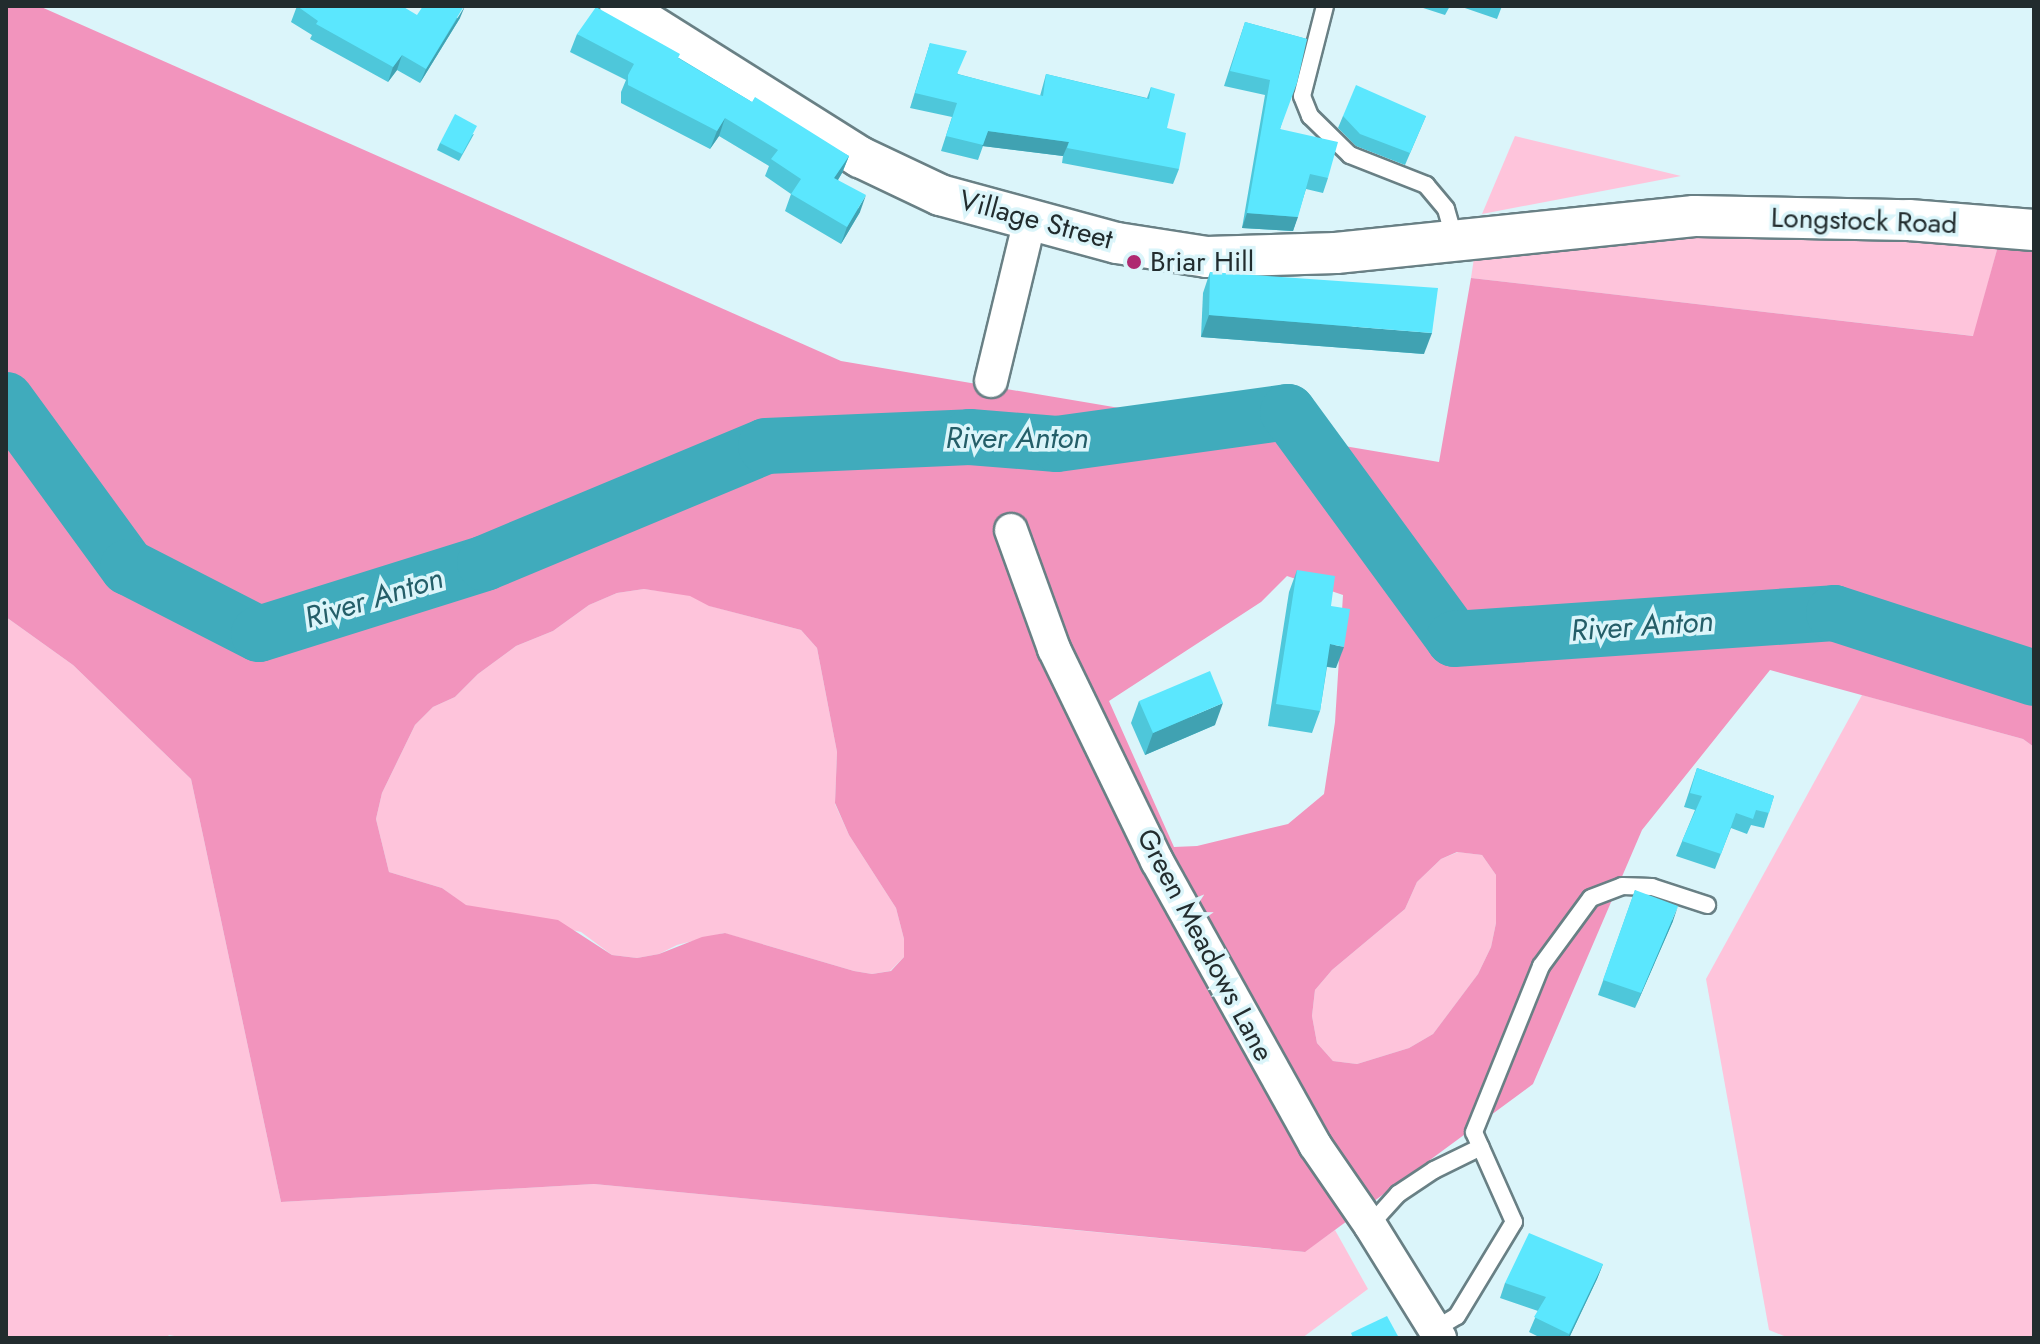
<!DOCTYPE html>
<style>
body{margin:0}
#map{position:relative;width:2040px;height:1344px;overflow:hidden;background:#dbf5fa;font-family:Jost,sans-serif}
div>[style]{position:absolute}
.green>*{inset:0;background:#fec4db}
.forest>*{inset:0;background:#f294bd}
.stream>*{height:9px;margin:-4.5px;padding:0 4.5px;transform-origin:4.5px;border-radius:4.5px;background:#40abbc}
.river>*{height:56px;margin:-28px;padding:0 28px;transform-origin:28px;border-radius:28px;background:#40abbc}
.roads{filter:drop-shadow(2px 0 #698085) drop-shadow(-2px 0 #698085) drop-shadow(0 2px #698085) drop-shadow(0 -2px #698085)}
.service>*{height:16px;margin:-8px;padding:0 8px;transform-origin:8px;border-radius:8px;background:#fff}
.minor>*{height:32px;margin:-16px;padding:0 16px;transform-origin:16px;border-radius:16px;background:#fff}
.tertiary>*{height:40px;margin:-20px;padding:0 20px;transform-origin:20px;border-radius:20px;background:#fff}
.wall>*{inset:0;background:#4ec7da}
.shaded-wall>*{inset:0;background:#40a2b2}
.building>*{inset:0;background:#5be7fe}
.dots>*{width:22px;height:22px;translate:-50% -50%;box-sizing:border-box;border:4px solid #dbf5fa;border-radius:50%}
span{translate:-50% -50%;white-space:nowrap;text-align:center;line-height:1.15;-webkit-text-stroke:7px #dbf5fa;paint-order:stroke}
.street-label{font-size:28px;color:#222c2e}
.poi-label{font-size:28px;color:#222c2e}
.left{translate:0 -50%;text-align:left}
.water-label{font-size:30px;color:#245e68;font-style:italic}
.frame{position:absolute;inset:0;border:8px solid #222c2e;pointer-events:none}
</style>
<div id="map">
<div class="green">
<i style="clip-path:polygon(1515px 136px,1681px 176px,1482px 214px)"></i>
<i style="clip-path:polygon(1856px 230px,1998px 246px,1974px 336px,1471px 278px,1474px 258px,1569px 237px)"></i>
<i style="clip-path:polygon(644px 589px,690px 595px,710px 606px,801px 630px,817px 648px,837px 752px,835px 804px,849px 835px,896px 908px,904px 939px,904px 957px,890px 971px,872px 974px,854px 971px,724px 933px,677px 945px,659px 954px,637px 958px,612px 955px,581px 932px,465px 905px,442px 888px,389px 872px,376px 819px,382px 793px,415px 725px,433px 707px,455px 697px,478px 674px,516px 646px,553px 631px,589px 605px,617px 593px)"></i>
<i style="clip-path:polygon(6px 617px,73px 665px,191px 779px,281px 1202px,594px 1184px,1304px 1252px,1335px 1230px,1368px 1289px,1302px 1338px,185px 1338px,169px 1335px,166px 1338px,6px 1338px)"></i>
<i style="clip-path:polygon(1862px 695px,2023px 739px,2034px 747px,2034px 1338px,1789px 1338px,1769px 1330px,1706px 979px)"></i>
<i style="clip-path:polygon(1458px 852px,1482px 855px,1496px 875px,1496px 923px,1491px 947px,1478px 974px,1433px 1034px,1409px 1048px,1357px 1064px,1333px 1061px,1317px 1043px,1312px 1016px,1315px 990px,1332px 970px,1405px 909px,1417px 882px,1441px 859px)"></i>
</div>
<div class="forest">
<i style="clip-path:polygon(evenodd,6px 6px,39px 6px,841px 361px,1439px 462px,1471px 278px,1973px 336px,1998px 246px,2034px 252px,2034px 747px,2023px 739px,1770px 670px,1642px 830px,1533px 1084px,1305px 1252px,594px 1184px,281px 1202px,191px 779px,73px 665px,6px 617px,6px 6px,1287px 576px,1343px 595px,1335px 722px,1324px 794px,1288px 824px,1197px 846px,1174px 847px,1109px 701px,1261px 602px,1287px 576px,6px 6px,644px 589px,690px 596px,709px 606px,801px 630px,817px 648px,837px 752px,835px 803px,849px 835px,896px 908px,904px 939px,904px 957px,891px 971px,872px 974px,854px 971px,725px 933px,702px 937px,659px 954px,637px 958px,612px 955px,558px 920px,466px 905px,442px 888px,389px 872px,376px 819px,382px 793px,415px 725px,433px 707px,455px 697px,478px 674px,516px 646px,553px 631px,589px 605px,617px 593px,644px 589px,6px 6px,1457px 852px,1482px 855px,1496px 875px,1496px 923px,1491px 947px,1478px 974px,1433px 1034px,1409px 1048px,1357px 1064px,1333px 1061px,1317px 1043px,1312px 1016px,1315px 990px,1332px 970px,1405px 909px,1417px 882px,1441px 859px,1457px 852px)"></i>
</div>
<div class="stream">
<i style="left:1834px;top:613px;width:209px;rotate:16.7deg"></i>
</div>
<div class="river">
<i style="left:6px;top:400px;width:207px;rotate:53.9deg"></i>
<i style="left:128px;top:567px;width:147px;rotate:27.1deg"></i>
<i style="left:259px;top:634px;width:237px;rotate:-17.4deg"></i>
<i style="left:485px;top:563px;width:304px;rotate:-22.6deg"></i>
<i style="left:766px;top:446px;width:204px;rotate:-2.5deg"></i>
<i style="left:970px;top:437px;width:87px;rotate:4.6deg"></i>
<i style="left:1057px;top:444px;width:233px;rotate:-7.9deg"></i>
<i style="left:1288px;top:412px;width:281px;rotate:53.8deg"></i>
<i style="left:1454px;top:639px;width:381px;rotate:-3.9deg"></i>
<i style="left:1834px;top:613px;width:210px;rotate:18deg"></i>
</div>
<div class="roads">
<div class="service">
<i style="left:1325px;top:6px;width:93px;rotate:104.3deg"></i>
<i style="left:1302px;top:96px;width:22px;rotate:68deg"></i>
<i style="left:1310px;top:116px;width:56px;rotate:44.3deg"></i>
<i style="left:1350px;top:155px;width:82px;rotate:21.5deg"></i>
<i style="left:1426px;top:185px;width:31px;rotate:50deg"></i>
<i style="left:1446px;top:209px;width:32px;rotate:74deg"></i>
<i style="left:1370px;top:1225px;width:42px;rotate:-47.9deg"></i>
<i style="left:1398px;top:1194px;width:43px;rotate:-33.7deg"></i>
<i style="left:1434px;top:1170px;width:52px;rotate:-26.1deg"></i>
<i style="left:1437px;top:1328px;width:23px;rotate:-31deg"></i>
<i style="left:1457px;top:1316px;width:110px;rotate:-58.8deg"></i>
<i style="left:1514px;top:1222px;width:98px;rotate:-114deg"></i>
<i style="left:1474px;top:1132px;width:179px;rotate:-68deg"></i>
<i style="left:1541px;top:966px;width:84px;rotate:-53.7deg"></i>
<i style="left:1591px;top:898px;width:33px;rotate:-21deg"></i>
<i style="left:1622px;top:886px;width:30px;rotate:2deg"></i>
<i style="left:1652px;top:887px;width:58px;rotate:18.1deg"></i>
</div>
<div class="minor">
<i style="left:991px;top:381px;width:166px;rotate:-76.4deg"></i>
<i style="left:1011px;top:530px;width:127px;rotate:70.1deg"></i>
<i style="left:1054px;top:649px;width:236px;rotate:64.1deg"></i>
<i style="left:1157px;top:861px;width:325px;rotate:60.9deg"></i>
<i style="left:1315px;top:1145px;width:97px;rotate:55.5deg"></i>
<i style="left:1370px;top:1225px;width:133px;rotate:58.2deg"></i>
</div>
<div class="tertiary">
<i style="left:620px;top:6px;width:284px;rotate:32.2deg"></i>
<i style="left:860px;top:157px;width:89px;rotate:25.4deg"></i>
<i style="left:940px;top:195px;width:183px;rotate:15.2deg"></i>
<i style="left:1117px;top:243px;width:91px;rotate:8.8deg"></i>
<i style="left:1207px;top:257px;width:129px;rotate:-1.8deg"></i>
<i style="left:1336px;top:253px;width:360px;rotate:-5.9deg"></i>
<i style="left:1694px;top:216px;width:215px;rotate:1.1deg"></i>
<i style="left:1909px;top:220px;width:125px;rotate:4.6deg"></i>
</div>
</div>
<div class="wall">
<i style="clip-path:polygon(297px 6px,417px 15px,460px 18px,420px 83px,397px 70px,388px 82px,310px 39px,312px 35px,291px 22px)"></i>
<i style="clip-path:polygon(1417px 6px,1450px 6px,1445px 15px)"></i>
<i style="clip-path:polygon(1459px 6px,1502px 6px,1497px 19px)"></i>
<i style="clip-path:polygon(1245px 22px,1307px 39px,1280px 129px,1328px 178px,1323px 193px,1306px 189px,1293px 231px,1242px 228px,1265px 95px,1224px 86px)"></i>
<i style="clip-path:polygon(577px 34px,679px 58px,752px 102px,849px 156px,842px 173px,838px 180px,860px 212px,841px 244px,785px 211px,791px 194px,765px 176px,769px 166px,719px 136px,710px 149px,621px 103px,621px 92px,626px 80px,570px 52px)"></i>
<i style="clip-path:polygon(930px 43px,958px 74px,1040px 96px,1046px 74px,1147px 98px,1151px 87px,1167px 128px,1179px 169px,1173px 184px,1062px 163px,1063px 156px,983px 146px,978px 160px,941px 151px,952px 117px,910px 108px)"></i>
<i style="clip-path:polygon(1343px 116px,1426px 116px,1405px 165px,1356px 146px,1338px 128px)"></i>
<i style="clip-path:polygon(474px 134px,459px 161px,437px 150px,440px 143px)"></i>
<i style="clip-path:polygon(1210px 272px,1424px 354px,1201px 337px,1203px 293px)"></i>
<i style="clip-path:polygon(1297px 570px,1331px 606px,1336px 668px,1327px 667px,1320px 711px,1312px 733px,1268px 726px,1289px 592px)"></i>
<i style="clip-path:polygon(1139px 701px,1215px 725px,1145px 755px,1131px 723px)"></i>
<i style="clip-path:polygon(1697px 768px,1774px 796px,1764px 828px,1751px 825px,1747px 834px,1731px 828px,1715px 869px,1676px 856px,1695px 810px,1684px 807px)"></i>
<i style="clip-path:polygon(1635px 890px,1673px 921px,1635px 1008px,1598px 995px)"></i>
<i style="clip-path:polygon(1603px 1264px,1597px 1279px,1569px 1338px,1541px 1338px,1529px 1332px,1538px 1311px,1500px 1298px,1505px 1283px)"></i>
</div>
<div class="shaded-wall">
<i style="clip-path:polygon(465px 6px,460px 18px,420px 83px,426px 69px)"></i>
<i style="clip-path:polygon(402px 55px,397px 70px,388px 82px,393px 67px)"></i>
<i style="clip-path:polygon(725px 118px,719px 136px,710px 149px,717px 131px)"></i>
<i style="clip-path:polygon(988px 131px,1069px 142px,1063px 156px,982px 146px)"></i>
<i style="clip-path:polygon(849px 156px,842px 173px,828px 196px,834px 178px)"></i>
<i style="clip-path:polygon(866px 195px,860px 212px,841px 244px,847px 227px)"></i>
<i style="clip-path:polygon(1247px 213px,1298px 217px,1293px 231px,1242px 228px)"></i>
<i style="clip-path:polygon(1209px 315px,1432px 333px,1424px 354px,1201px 337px)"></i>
<i style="clip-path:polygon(1330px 644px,1344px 647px,1336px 668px,1322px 666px)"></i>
<i style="clip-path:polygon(1223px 703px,1215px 725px,1145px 755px,1153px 733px)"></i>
<i style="clip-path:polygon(1678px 906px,1673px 921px,1635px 1008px,1641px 993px)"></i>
<i style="clip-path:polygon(1603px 1264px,1597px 1279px,1569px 1338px,1568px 1338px)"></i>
</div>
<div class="building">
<i style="clip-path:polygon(297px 6px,402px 6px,417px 15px,423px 6px,464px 6px,426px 69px,402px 55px,393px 67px,316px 24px,318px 21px)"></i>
<i style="clip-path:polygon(596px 7px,680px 54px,678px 58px,752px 102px,755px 97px,849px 156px,834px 178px,866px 195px,847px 227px,791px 194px,801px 179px,771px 159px,778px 150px,725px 118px,717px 131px,628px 85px,628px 75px,634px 64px,577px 34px)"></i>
<i style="clip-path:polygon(1245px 22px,1307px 39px,1297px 83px,1280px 129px,1338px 142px,1328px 178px,1310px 174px,1298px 217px,1247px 213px,1270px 80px,1230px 71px)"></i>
<i style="clip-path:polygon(930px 43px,967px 51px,957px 74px,1043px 96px,1046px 74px,1149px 99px,1151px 87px,1175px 94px,1167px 128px,1186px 133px,1179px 169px,1067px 148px,1069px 142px,988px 131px,983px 145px,946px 136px,957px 103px,915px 93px)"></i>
<i style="clip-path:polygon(1356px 85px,1426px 116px,1410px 153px,1360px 134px,1343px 116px)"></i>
<i style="clip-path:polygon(455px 114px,477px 126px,462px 154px,440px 143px)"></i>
<i style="clip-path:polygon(1210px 272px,1438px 288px,1432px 333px,1209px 315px)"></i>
<i style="clip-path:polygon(1297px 570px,1335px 576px,1331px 606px,1350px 609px,1344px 647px,1330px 644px,1320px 711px,1276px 704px)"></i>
<i style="clip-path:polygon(1210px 671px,1223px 703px,1153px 733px,1139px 701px)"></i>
<i style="clip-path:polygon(1697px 768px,1774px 796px,1769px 813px,1756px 810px,1753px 819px,1736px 813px,1721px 854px,1682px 841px,1702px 796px,1690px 793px)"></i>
<i style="clip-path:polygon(1635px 890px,1678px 906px,1641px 993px,1603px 980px)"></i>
<i style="clip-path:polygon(1529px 1233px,1603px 1264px,1569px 1334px,1534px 1317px,1546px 1297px,1505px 1283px)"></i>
<i style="clip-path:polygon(1387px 1316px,1399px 1338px,1353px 1338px,1351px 1333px)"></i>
</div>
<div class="dots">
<i style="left:1134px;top:262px;background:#af2a71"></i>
</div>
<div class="street-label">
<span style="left:1036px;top:220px;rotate:15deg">Village Street</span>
<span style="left:1864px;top:221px;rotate:2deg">Longstock Road</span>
<span style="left:1205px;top:945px;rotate:62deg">Green Meadows Lane</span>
</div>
<div class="poi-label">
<span class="left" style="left:1150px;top:262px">Briar Hill</span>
</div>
<div class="water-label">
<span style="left:1017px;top:438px">River Anton</span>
<span style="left:374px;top:598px;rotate:-17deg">River Anton</span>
<span style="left:1642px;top:626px;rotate:-4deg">River Anton</span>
</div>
<div class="frame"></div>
</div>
